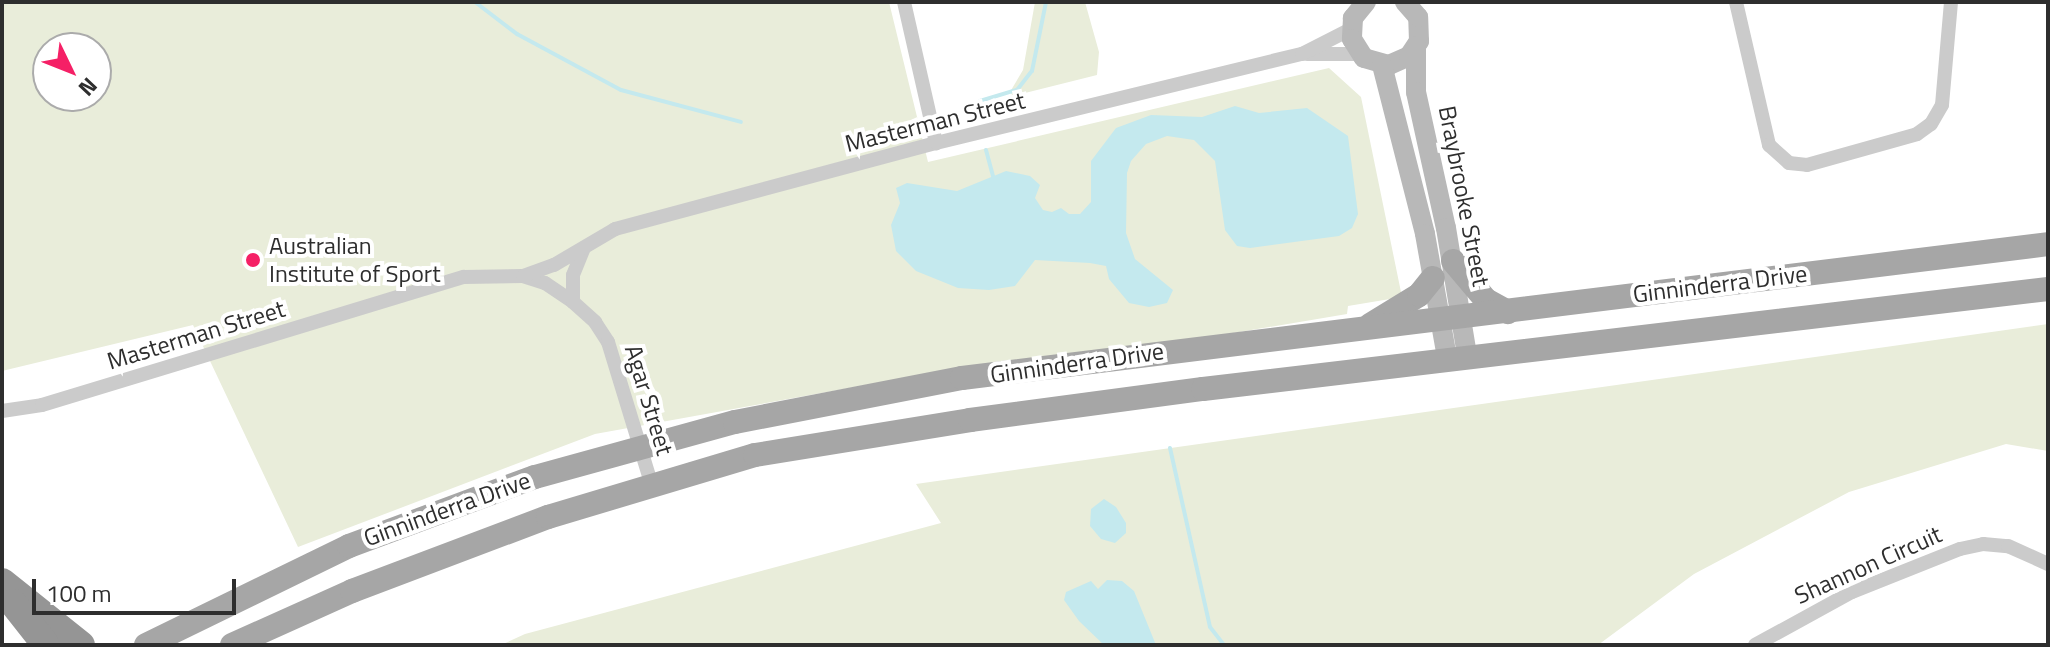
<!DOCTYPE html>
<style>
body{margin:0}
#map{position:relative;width:2050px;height:647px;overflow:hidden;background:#fff;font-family:"Titillium Web",sans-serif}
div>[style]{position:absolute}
.green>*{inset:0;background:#e9edda}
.water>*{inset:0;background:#c4e9ee}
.stream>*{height:4px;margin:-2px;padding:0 2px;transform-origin:2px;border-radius:2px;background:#c4e9ee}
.street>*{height:14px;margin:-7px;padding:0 7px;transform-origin:7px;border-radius:7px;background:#cbcbcb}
.secondary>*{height:20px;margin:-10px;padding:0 10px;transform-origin:10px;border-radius:10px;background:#b8b8b8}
.primary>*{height:24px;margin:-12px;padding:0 12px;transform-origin:12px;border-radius:12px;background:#a6a6a6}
.highway>*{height:28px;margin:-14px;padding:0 14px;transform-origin:14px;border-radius:14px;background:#959595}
.dots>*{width:22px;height:22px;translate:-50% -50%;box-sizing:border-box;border:4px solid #fff;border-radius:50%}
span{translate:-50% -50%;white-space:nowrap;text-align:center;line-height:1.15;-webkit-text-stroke:8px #fff;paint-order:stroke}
.street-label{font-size:24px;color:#2e2e2e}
.poi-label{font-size:24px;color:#2e2e2e}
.left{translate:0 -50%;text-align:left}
.frame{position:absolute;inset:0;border:4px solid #2e2e2e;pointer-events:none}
.north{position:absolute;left:32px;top:32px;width:80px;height:80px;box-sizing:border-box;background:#fff;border:2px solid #ababab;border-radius:50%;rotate:133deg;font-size:22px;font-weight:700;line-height:32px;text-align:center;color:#2e2e2e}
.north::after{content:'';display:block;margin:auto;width:28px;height:36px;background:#f52066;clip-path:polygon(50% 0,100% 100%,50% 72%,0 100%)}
.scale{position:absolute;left:32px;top:579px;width:204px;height:36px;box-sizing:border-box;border:4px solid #2e2e2e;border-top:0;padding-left:10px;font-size:24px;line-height:28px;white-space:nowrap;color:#2e2e2e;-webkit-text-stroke:6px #fff;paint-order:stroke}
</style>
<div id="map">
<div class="green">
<i style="clip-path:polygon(evenodd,2px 2px,889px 2px,928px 162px,1329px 68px,1361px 97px,1402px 297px,1348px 306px,1347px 314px,1168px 344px,971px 366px,595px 434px,298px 547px,193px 325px,2px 371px,2px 2px,48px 48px,96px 48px,96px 96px,48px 96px,48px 48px)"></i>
<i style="clip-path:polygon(1035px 2px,1085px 2px,1099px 52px,1097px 75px,1013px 96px,1010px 92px,1023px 70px)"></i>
<i style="clip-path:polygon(2048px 324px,2048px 451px,2006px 444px,1849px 492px,1694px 574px,1598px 645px,501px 645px,525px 634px,941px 523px,916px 484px)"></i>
</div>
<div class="water">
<i style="clip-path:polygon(1235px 106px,1259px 113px,1307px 108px,1348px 136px,1358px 214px,1352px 228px,1339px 236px,1250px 248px,1237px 246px,1225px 230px,1215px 161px,1194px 140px,1167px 136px,1146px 144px,1131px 161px,1127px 173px,1126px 233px,1135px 259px,1173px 290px,1167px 303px,1149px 307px,1129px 303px,1109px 279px,1106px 266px,1090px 263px,1035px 260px,1015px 286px,989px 290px,958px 288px,916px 271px,896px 251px,891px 225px,900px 203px,896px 188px,907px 183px,957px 191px,1006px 171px,1030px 176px,1040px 185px,1035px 198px,1043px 210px,1052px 212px,1061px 208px,1069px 214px,1080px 214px,1091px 202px,1091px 161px,1116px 128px,1151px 115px,1202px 117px)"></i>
<i style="clip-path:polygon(1104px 499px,1116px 507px,1126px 523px,1126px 533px,1115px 543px,1101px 539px,1090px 526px,1091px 509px)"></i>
<i style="clip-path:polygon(1107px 580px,1122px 581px,1134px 591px,1156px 645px,1104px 645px,1079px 621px,1064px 600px,1066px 592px,1091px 581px,1098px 589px)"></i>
</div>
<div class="stream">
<i style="left:475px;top:2px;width:53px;rotate:37.3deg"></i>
<i style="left:517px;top:34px;width:118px;rotate:28.3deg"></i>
<i style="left:621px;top:90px;width:124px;rotate:14.9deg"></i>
<i style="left:976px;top:109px;width:9px;rotate:-63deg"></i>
<i style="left:980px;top:101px;width:39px;rotate:-17deg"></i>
<i style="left:1017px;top:90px;width:24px;rotate:-52deg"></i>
<i style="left:1032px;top:71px;width:70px;rotate:-78.5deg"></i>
<i style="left:986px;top:150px;width:27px;rotate:75deg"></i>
<i style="left:1170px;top:448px;width:183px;rotate:77.4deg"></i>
<i style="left:1210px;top:627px;width:23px;rotate:52deg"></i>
</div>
<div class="street">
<i style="left:904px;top:2px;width:145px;rotate:77.2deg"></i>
<i style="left:1736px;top:2px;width:147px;rotate:77deg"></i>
<i style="left:1769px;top:145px;width:27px;rotate:42deg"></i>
<i style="left:1789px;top:163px;width:18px;rotate:6deg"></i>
<i style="left:1807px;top:165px;width:114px;rotate:-15.7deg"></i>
<i style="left:1917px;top:134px;width:17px;rotate:-36deg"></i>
<i style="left:1931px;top:124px;width:22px;rotate:-60deg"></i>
<i style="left:1942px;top:105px;width:103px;rotate:-85deg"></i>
<i style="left:1307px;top:54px;width:53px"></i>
<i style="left:523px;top:276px;width:23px;rotate:18deg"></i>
<i style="left:545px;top:283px;width:34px;rotate:34deg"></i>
<i style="left:573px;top:302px;width:30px;rotate:42deg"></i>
<i style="left:595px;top:322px;width:24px;rotate:57deg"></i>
<i style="left:608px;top:342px;width:151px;rotate:73deg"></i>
<i style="left:573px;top:302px;width:27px;rotate:-90deg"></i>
<i style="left:573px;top:275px;width:29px;rotate:-68deg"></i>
<i style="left:2px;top:411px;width:40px;rotate:-8.5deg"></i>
<i style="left:42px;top:405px;width:441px;rotate:-16.9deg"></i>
<i style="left:464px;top:277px;width:59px;rotate:-1deg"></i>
<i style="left:523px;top:276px;width:33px;rotate:-20deg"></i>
<i style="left:554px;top:265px;width:71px;rotate:-30.5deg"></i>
<i style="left:615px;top:229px;width:332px;rotate:-15deg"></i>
<i style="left:936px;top:143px;width:377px;rotate:-13.7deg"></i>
<i style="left:1302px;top:54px;width:55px;rotate:-27deg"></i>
<i style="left:1755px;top:645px;width:111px;rotate:-28.7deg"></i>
<i style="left:1852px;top:592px;width:116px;rotate:-21.7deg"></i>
<i style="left:1960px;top:549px;width:24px;rotate:-12deg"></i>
<i style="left:1983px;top:544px;width:25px;rotate:5deg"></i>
<i style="left:2008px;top:546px;width:44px;rotate:24.2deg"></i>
</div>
<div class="secondary">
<i style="left:1366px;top:2px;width:21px;rotate:129deg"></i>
<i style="left:1353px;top:18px;width:21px;rotate:93deg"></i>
<i style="left:1352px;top:39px;width:22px;rotate:58deg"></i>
<i style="left:1364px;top:58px;width:26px;rotate:16deg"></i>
<i style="left:1389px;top:65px;width:22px;rotate:-24deg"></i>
<i style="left:1409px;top:56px;width:18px;rotate:-56deg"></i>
<i style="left:1419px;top:41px;width:24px;rotate:-92deg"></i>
<i style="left:1418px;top:17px;width:20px;rotate:-131deg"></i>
<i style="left:1416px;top:46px;width:46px;rotate:90deg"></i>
<i style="left:1416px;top:92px;width:139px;rotate:77.6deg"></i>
<i style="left:1446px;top:228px;width:129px;rotate:80.6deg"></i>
<i style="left:1382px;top:65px;width:174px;rotate:75.7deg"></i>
<i style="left:1425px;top:234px;width:126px;rotate:79.9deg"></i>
</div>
<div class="primary">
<i style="left:1453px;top:261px;width:51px;rotate:49.8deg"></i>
<i style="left:1486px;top:300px;width:25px;rotate:29deg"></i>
<i style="left:1370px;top:325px;width:57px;rotate:-31.5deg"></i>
<i style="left:1419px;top:295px;width:22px;rotate:-51deg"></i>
<i style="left:146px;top:645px;width:226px;rotate:-26deg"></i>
<i style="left:349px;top:546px;width:198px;rotate:-20.4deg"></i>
<i style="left:535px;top:477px;width:207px;rotate:-15.4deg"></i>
<i style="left:735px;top:422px;width:231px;rotate:-11deg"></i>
<i style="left:962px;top:378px;width:1094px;rotate:-7.03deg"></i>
<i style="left:232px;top:645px;width:132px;rotate:-24.2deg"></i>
<i style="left:352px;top:591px;width:210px;rotate:-20.7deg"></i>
<i style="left:548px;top:517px;width:216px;rotate:-16.7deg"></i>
<i style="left:755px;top:455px;width:218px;rotate:-9.2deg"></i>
<i style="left:970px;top:420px;width:235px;rotate:-7.6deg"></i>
<i style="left:1203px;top:389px;width:851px;rotate:-6.75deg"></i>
</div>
<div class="highway">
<i style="left:2px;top:582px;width:101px;rotate:38.6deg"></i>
<i style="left:13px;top:603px;width:53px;rotate:51.8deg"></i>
</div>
<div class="dots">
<i style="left:253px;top:260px;background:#f52066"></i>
</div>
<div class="street-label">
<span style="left:935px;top:122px;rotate:-14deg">Masterman Street</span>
<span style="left:1464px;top:196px;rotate:79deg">Braybrooke Street</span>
<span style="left:1720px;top:284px;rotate:-7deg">Ginninderra Drive</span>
<span style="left:196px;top:335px;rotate:-17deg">Masterman Street</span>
<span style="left:1077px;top:363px;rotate:-8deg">Ginninderra Drive</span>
<span style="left:649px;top:400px;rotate:73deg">Agar Street</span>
<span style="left:447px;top:509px;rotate:-20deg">Ginninderra Drive</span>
<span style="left:1868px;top:565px;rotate:-24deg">Shannon Circuit</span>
</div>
<div class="poi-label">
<span class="left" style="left:269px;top:260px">Australian<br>Institute of Sport</span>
</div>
<div class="frame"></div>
<div class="north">N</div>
<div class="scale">100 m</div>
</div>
